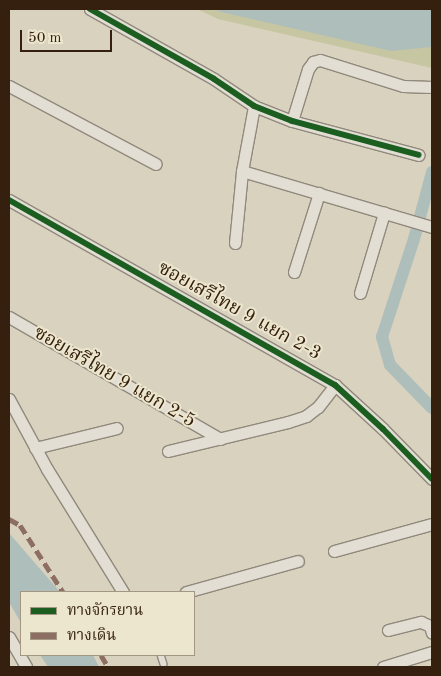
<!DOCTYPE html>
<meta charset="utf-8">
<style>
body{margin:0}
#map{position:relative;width:441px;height:676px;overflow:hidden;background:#d9d2bf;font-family:"Old Standard TT","Noto Serif Thai",serif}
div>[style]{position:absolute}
.green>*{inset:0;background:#c7c6a2}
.water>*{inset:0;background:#aebebb}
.canal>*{height:12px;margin:-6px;padding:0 6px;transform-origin:6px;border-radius:6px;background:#aebebb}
.roads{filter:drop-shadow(1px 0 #90897c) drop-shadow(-1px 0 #90897c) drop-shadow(0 1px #90897c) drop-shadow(0 -1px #90897c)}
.service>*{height:5.5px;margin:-2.75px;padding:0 2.75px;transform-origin:2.75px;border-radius:2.75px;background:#e2ded4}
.minor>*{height:11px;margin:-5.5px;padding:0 5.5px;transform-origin:5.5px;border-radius:5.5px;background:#e2ded4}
.quiet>*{height:5px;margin-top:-2.5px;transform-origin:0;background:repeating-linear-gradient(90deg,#8d6e63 0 10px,transparent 0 15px)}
.cycleway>*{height:6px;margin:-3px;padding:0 3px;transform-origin:3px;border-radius:3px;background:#1b5e20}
span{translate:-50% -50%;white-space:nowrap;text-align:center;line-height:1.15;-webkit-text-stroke:4px #ede6ce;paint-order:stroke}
.street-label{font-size:19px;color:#35200f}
.frame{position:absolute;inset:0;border:10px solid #35200f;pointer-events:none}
.legend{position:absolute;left:20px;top:591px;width:175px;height:65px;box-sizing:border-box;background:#ede6ce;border:1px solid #a39782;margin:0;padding:6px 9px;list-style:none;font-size:15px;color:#35200f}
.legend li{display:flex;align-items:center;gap:10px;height:25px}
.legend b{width:25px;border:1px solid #a39782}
.scale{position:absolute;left:20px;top:30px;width:92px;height:22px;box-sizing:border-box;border:2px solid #35200f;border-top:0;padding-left:6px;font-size:15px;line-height:18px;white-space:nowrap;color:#35200f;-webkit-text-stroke:4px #ede6ce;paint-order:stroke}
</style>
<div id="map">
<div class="green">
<i style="clip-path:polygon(197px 9px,432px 9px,432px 68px,218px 19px)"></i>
</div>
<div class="water">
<i style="clip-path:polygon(215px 9px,432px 9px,432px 47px,391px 51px,221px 12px)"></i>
<i style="clip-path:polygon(9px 533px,60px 592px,21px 592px,21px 623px,9px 602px)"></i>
<i style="clip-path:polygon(40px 655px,93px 655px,99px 667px,48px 667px)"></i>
</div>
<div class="canal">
<i style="left:432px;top:172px;width:69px;rotate:105deg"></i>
<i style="left:414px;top:239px;width:103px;rotate:108.1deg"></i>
<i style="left:382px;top:337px;width:29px;rotate:74deg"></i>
<i style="left:390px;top:365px;width:60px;rotate:45.7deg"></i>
</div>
<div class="roads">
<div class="service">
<i style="left:161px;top:655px;width:9px;rotate:72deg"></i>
</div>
<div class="minor">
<i style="left:90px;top:9px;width:142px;rotate:29.4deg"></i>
<i style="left:214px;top:79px;width:48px;rotate:34deg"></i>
<i style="left:254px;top:106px;width:41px;rotate:21.5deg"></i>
<i style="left:292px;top:121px;width:131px;rotate:15deg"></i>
<i style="left:9px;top:86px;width:166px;rotate:28deg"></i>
<i style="left:292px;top:121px;width:54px;rotate:-72.9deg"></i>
<i style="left:308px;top:69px;width:9px;rotate:-54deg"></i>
<i style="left:313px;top:62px;width:7px;rotate:-16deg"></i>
<i style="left:320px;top:60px;width:87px;rotate:17.4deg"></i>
<i style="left:403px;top:86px;width:29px;rotate:2deg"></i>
<i style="left:242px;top:171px;width:198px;rotate:16.4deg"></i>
<i style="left:9px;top:200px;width:375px;rotate:29.6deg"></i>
<i style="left:335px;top:385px;width:65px;rotate:42.5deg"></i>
<i style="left:383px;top:429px;width:70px;rotate:45.6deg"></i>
<i style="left:235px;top:243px;width:72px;rotate:-84.4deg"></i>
<i style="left:242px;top:171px;width:66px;rotate:-79.5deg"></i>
<i style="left:294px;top:272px;width:83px;rotate:-72.4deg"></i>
<i style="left:360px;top:293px;width:84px;rotate:-73.3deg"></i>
<i style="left:9px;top:317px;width:244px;rotate:30deg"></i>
<i style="left:9px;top:399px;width:80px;rotate:61.5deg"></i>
<i style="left:47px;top:469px;width:145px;rotate:58.3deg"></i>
<i style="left:35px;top:448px;width:84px;rotate:-13.7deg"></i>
<i style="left:168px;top:451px;width:123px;rotate:-13.6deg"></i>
<i style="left:288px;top:422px;width:19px;rotate:-18deg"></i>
<i style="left:306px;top:416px;width:15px;rotate:-37deg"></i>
<i style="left:318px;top:407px;width:28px;rotate:-52deg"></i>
<i style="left:334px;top:551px;width:102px;rotate:-15.4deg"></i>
<i style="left:186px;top:592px;width:116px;rotate:-15.5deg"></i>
<i style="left:388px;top:630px;width:34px;rotate:-14deg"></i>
<i style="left:421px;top:622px;width:10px;rotate:24deg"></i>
<i style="left:430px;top:626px;width:7px;rotate:74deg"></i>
<i style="left:9px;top:637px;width:34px;rotate:60deg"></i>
<i style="left:383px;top:667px;width:51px;rotate:-17deg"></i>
</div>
</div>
<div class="quiet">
<i style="left:9px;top:519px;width:13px;rotate:29deg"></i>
<i style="left:20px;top:525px;width:80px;rotate:57.3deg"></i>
<i style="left:101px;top:655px;width:14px;rotate:60deg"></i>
</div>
<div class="cycleway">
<i style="left:90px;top:9px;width:142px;rotate:29.4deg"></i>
<i style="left:214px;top:79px;width:48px;rotate:34deg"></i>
<i style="left:254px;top:106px;width:41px;rotate:21.5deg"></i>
<i style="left:292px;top:121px;width:131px;rotate:15deg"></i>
<i style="left:9px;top:200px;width:375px;rotate:29.6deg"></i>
<i style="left:335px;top:385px;width:65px;rotate:42.5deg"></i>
<i style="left:383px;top:429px;width:70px;rotate:45.6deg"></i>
</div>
<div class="street-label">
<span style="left:239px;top:312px;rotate:29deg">ซอยเสรีไทย 9 แยก 2-3</span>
<span style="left:114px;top:378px;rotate:30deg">ซอยเสรีไทย 9 แยก 2-5</span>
</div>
<div class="frame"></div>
<ul class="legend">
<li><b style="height:6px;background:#1b5e20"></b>ทางจักรยาน</li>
<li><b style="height:6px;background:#8d6e63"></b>ทางเดิน</li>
</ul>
<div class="scale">50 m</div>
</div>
